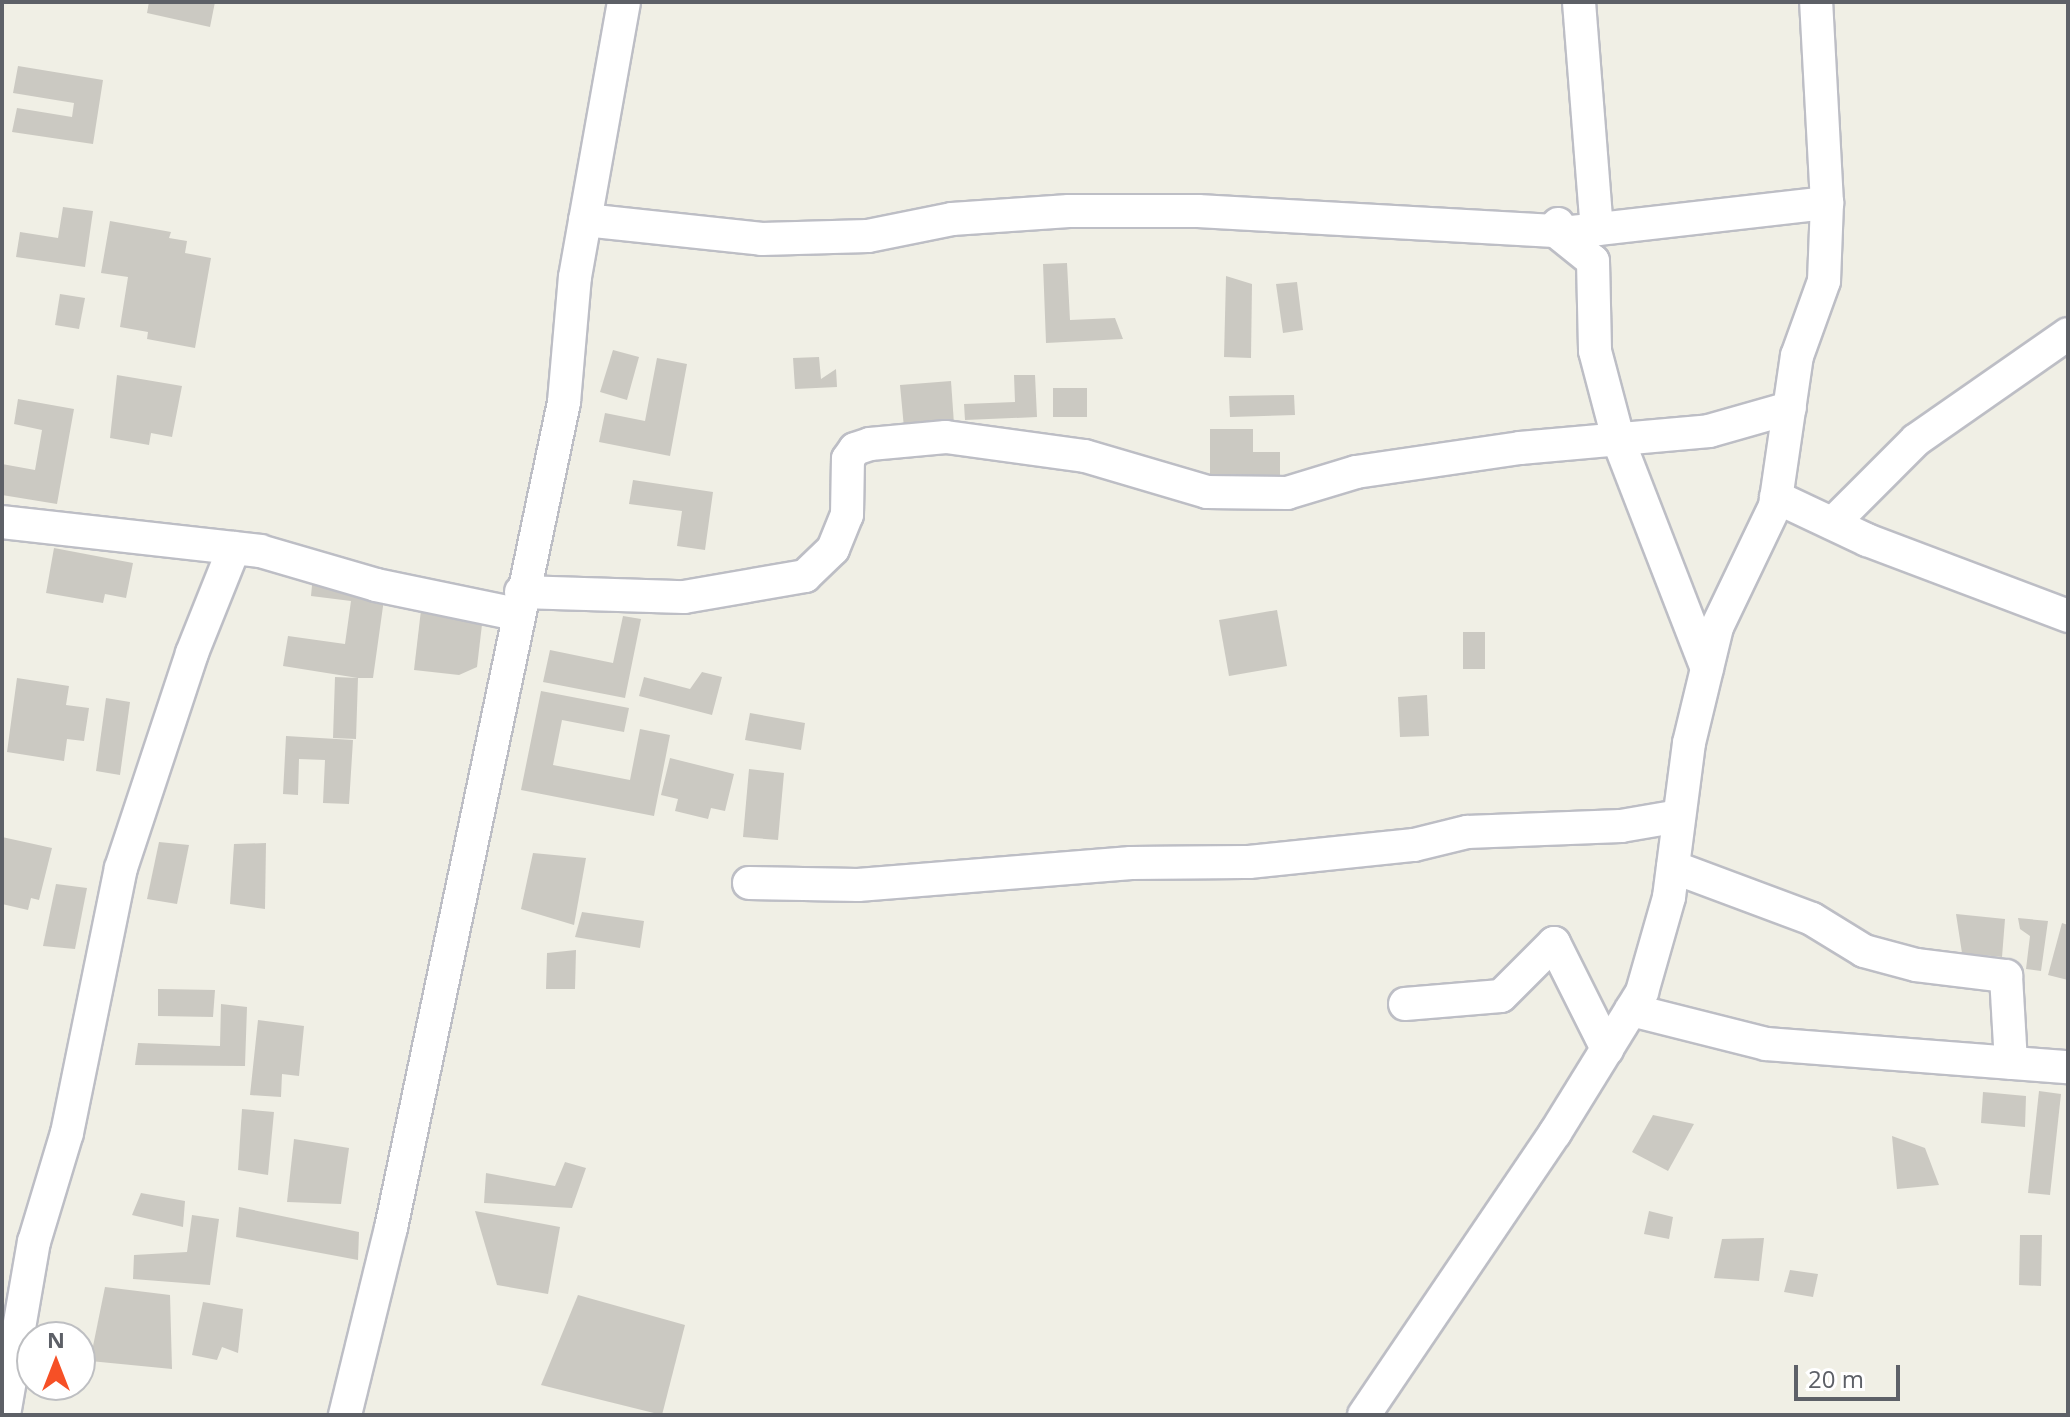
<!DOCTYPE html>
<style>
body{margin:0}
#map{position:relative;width:2070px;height:1417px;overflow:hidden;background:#f0efe5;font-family:"Open Sans",sans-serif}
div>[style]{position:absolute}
.building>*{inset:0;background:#cbc9c2}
.roads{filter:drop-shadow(2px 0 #bdbec5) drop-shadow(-2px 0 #bdbec5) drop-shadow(0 2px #bdbec5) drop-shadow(0 -2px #bdbec5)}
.street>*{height:32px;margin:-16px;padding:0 16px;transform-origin:16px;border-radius:16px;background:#fff}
span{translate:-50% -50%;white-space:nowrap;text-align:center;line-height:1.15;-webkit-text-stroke:8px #fff;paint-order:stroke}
.frame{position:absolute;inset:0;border:4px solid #5d6067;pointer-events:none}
.north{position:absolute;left:16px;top:1321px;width:80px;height:80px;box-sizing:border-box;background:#fff;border:2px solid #bebfc2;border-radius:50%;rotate:0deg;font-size:22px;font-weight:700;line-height:32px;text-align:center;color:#5d6067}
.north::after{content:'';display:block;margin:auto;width:28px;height:36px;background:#f65026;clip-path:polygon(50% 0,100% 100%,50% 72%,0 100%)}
.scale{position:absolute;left:1794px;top:1365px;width:106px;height:36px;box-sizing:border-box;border:4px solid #5d6067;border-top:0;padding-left:10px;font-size:24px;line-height:28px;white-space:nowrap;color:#5d6067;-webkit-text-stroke:6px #fff;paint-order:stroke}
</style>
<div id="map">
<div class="building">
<i style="clip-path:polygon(149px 2px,215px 2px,210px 27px,147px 13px)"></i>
<i style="clip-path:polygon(18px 66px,103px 80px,93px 144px,12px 132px,17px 108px,72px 117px,74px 103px,13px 93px)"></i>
<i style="clip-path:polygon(63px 207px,93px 211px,85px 267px,16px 257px,20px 232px,58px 238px)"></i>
<i style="clip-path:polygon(110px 221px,171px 232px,169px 238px,187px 241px,185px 253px,211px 258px,195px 348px,147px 339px,148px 332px,120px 327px,128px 277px,101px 273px)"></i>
<i style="clip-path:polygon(1067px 263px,1070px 320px,1115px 318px,1123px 339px,1046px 343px,1043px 264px)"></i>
<i style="clip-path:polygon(1226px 276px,1252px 284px,1251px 358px,1224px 357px)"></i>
<i style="clip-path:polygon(1297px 282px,1303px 330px,1283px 333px,1276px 284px)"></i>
<i style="clip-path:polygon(60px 294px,85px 298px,79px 329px,55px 325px)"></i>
<i style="clip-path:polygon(613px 350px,639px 357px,627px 400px,600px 392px)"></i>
<i style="clip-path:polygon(819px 357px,821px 379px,836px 369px,837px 387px,795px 389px,793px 358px)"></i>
<i style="clip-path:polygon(657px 358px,687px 364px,670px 456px,599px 442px,605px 413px,645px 421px)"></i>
<i style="clip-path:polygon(117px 375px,182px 386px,172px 437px,151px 433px,149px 445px,110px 438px)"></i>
<i style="clip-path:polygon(1014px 375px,1035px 375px,1037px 417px,965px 420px,964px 404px,1015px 402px)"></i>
<i style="clip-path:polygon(951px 381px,954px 424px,904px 428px,900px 385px)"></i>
<i style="clip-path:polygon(1053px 388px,1087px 388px,1087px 417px,1053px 417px)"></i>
<i style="clip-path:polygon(1294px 395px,1295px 415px,1230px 417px,1229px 396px)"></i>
<i style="clip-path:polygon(18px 399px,74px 409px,57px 504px,2px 495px,2px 464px,35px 470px,42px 430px,14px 424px)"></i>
<i style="clip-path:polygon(1210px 429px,1253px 429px,1253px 452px,1280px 452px,1280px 475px,1210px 475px)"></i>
<i style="clip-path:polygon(633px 480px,713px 492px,705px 550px,677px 546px,682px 511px,629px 504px)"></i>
<i style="clip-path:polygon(54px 548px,133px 563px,126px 598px,105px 594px,103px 603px,46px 593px)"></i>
<i style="clip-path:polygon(313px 575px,386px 585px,373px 678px,358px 678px,356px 739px,333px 738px,335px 677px,358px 678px,283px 666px,288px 636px,345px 644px,351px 601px,311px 596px)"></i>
<i style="clip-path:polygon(421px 610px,483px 616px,477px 667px,459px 675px,414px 670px)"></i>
<i style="clip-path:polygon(1277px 610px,1287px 666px,1229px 676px,1219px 620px)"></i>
<i style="clip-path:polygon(623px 616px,641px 619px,625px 698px,543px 682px,550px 650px,613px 663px)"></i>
<i style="clip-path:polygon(1463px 632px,1485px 632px,1485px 669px,1463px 669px)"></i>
<i style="clip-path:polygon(702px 672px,722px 677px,712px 715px,639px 696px,644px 677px,690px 689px)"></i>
<i style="clip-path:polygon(17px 678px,69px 686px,66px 705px,89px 708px,84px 741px,67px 739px,64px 761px,7px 752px)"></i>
<i style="clip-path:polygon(541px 691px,629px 708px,624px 732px,562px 720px,553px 765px,630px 780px,640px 729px,670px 735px,654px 816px,521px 790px)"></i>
<i style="clip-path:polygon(1427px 695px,1429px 736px,1400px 737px,1398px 697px)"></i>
<i style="clip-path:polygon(106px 698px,130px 702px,120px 775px,96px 771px)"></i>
<i style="clip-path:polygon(750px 713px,805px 723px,801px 750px,745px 740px)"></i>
<i style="clip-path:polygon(286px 736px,353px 740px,349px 804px,323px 803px,325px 760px,299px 759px,298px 795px,283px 794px)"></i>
<i style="clip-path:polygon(670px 758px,734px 774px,725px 811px,711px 808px,708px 819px,675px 811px,678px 799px,661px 795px)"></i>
<i style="clip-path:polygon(749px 769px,784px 773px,778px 840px,743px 837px)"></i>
<i style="clip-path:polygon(2px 837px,52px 848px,39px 900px,31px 898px,28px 910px,2px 904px)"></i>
<i style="clip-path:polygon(159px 842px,189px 845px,177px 904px,147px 899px)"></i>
<i style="clip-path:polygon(266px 843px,265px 909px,230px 904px,234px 844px)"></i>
<i style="clip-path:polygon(533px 853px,586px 858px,574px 925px,521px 909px)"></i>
<i style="clip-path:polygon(56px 884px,87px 888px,75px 949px,43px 946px)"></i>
<i style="clip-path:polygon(582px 912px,644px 921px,640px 948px,575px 937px)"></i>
<i style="clip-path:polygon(1956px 914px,2005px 919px,2002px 957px,1962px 953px)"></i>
<i style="clip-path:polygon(2018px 918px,2048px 921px,2041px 971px,2026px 969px,2030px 936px,2020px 929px)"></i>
<i style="clip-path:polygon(2062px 923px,2068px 925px,2068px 980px,2048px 975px)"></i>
<i style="clip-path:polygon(576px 950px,575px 989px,546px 989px,547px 953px)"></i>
<i style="clip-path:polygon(158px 989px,215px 990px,213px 1017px,158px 1016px)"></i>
<i style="clip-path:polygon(221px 1004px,247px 1007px,245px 1066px,135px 1065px,138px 1043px,220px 1046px)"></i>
<i style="clip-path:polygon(258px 1020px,304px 1026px,299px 1076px,282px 1074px,281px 1097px,250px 1095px)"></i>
<i style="clip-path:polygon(2039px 1091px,2061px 1094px,2050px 1195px,2028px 1193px)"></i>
<i style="clip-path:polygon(1983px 1092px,2026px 1096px,2025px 1127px,1981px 1123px)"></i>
<i style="clip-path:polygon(242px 1109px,274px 1112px,268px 1175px,238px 1170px)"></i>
<i style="clip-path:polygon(1653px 1115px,1694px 1124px,1668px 1171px,1632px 1152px)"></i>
<i style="clip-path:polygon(1892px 1136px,1925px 1148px,1939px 1185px,1897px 1189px)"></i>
<i style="clip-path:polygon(294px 1139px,349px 1148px,341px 1204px,287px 1202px)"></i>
<i style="clip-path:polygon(565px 1162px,586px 1168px,572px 1208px,484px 1203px,486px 1173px,555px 1186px)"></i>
<i style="clip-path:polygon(141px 1193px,185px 1201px,183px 1227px,132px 1215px)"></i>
<i style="clip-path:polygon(239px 1207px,359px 1232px,358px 1260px,236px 1237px)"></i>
<i style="clip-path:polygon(475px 1211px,560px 1227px,548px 1294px,497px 1285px)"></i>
<i style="clip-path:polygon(1649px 1211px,1673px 1217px,1669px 1239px,1644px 1234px)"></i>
<i style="clip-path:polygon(192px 1215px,219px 1219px,210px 1285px,133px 1279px,134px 1255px,187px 1252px)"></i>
<i style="clip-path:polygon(2020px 1235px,2042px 1235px,2041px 1286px,2019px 1285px)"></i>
<i style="clip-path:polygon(1764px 1238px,1759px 1281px,1714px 1278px,1722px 1239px)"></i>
<i style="clip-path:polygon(1790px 1270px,1818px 1274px,1813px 1297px,1784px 1292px)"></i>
<i style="clip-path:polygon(105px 1287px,170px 1295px,172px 1369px,90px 1361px)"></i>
<i style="clip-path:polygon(578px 1295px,685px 1325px,662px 1415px,541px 1385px)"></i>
<i style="clip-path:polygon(203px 1302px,243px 1309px,238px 1353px,222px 1347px,217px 1360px,192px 1355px)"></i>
</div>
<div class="roads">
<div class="street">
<i style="left:1579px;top:2px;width:228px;rotate:85.5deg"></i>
<i style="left:585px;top:220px;width:178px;rotate:6.1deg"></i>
<i style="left:762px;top:239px;width:106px;rotate:-1.6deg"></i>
<i style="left:868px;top:236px;width:86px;rotate:-11.4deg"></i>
<i style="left:952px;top:219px;width:117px;rotate:-3.9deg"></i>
<i style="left:1069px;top:211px;width:129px"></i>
<i style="left:1198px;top:211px;width:375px;rotate:3.2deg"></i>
<i style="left:1572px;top:232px;width:257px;rotate:-6.5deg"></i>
<i style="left:1558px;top:224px;width:8px;rotate:97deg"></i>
<i style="left:1557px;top:232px;width:46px;rotate:38.9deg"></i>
<i style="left:1593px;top:261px;width:90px;rotate:88.7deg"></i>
<i style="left:1595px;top:351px;width:94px;rotate:75.2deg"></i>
<i style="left:1619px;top:442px;width:243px;rotate:68.8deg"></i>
<i style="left:1776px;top:497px;width:101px;rotate:25.3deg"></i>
<i style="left:1867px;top:540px;width:215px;rotate:20.7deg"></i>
<i style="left:2px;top:522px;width:260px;rotate:6.4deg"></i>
<i style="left:260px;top:551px;width:121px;rotate:16.3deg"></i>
<i style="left:376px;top:585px;width:143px;rotate:11.7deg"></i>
<i style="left:1833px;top:523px;width:117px;rotate:-45deg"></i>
<i style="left:1916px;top:440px;width:185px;rotate:-34.9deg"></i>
<i style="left:521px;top:592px;width:163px;rotate:1.8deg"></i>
<i style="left:684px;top:597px;width:123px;rotate:-9.8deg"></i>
<i style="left:805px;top:576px;width:39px;rotate:-44deg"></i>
<i style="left:833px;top:549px;width:37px;rotate:-68deg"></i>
<i style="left:847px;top:515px;width:56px;rotate:-89deg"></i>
<i style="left:848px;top:459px;width:12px;rotate:-55deg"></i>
<i style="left:855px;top:449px;width:16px;rotate:-18deg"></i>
<i style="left:870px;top:444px;width:76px;rotate:-5.3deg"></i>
<i style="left:946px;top:437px;width:140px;rotate:7.8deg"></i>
<i style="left:1085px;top:456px;width:127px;rotate:16.4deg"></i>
<i style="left:1207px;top:492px;width:80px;rotate:0.7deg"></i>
<i style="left:1287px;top:493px;width:72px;rotate:-16.9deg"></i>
<i style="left:1356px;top:472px;width:166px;rotate:-8.3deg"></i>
<i style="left:1520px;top:448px;width:190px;rotate:-5.1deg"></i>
<i style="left:1709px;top:431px;width:84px;rotate:-15.9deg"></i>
<i style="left:1673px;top:867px;width:148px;rotate:20.5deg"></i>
<i style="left:1812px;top:919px;width:61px;rotate:31.6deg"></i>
<i style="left:1864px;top:951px;width:54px;rotate:15.1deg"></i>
<i style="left:1916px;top:965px;width:91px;rotate:7deg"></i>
<i style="left:2006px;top:976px;width:87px;rotate:86.7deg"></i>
<i style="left:749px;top:883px;width:109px;rotate:1.1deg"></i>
<i style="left:858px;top:885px;width:274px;rotate:-4.6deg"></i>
<i style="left:1131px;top:863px;width:118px;rotate:-0.5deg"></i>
<i style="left:1249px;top:862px;width:166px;rotate:-5.9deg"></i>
<i style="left:1414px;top:845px;width:55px;rotate:-13.8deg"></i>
<i style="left:1467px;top:832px;width:154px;rotate:-2.2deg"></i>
<i style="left:1621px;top:826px;width:59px;rotate:-9.8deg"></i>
<i style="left:1405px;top:1004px;width:96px;rotate:-4.8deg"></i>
<i style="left:1501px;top:996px;width:75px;rotate:-45deg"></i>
<i style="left:1554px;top:943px;width:119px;rotate:63.4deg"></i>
<i style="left:1631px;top:1010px;width:139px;rotate:14.1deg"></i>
<i style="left:1766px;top:1044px;width:303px;rotate:4.4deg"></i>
<i style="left:4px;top:1415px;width:176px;rotate:-80.2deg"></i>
<i style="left:34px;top:1242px;width:114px;rotate:-73.2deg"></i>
<i style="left:67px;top:1133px;width:270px;rotate:-78.5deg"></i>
<i style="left:121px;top:868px;width:226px;rotate:-71.7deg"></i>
<i style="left:192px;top:653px;width:113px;rotate:-68.2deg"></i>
<i style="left:345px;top:1415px;width:193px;rotate:-76.2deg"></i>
<i style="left:391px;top:1228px;width:844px;rotate:-78.17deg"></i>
<i style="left:564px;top:402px;width:125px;rotate:-85deg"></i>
<i style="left:575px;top:277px;width:279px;rotate:-79.9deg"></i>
<i style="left:1364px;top:1415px;width:341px;rotate:-55.9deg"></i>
<i style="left:1555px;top:1133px;width:166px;rotate:-58.3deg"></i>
<i style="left:1642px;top:992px;width:99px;rotate:-74.1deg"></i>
<i style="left:1669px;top:897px;width:155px;rotate:-82.6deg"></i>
<i style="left:1689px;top:743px;width:119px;rotate:-76.4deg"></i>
<i style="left:1717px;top:627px;width:134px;rotate:-64.4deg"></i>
<i style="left:1775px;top:506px;width:152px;rotate:-81.7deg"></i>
<i style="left:1797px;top:356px;width:80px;rotate:-70.2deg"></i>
<i style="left:1824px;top:281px;width:78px;rotate:-87.8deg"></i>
<i style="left:1827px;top:203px;width:201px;rotate:-93.1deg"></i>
</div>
</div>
<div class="frame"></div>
<div class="north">N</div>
<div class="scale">20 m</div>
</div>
